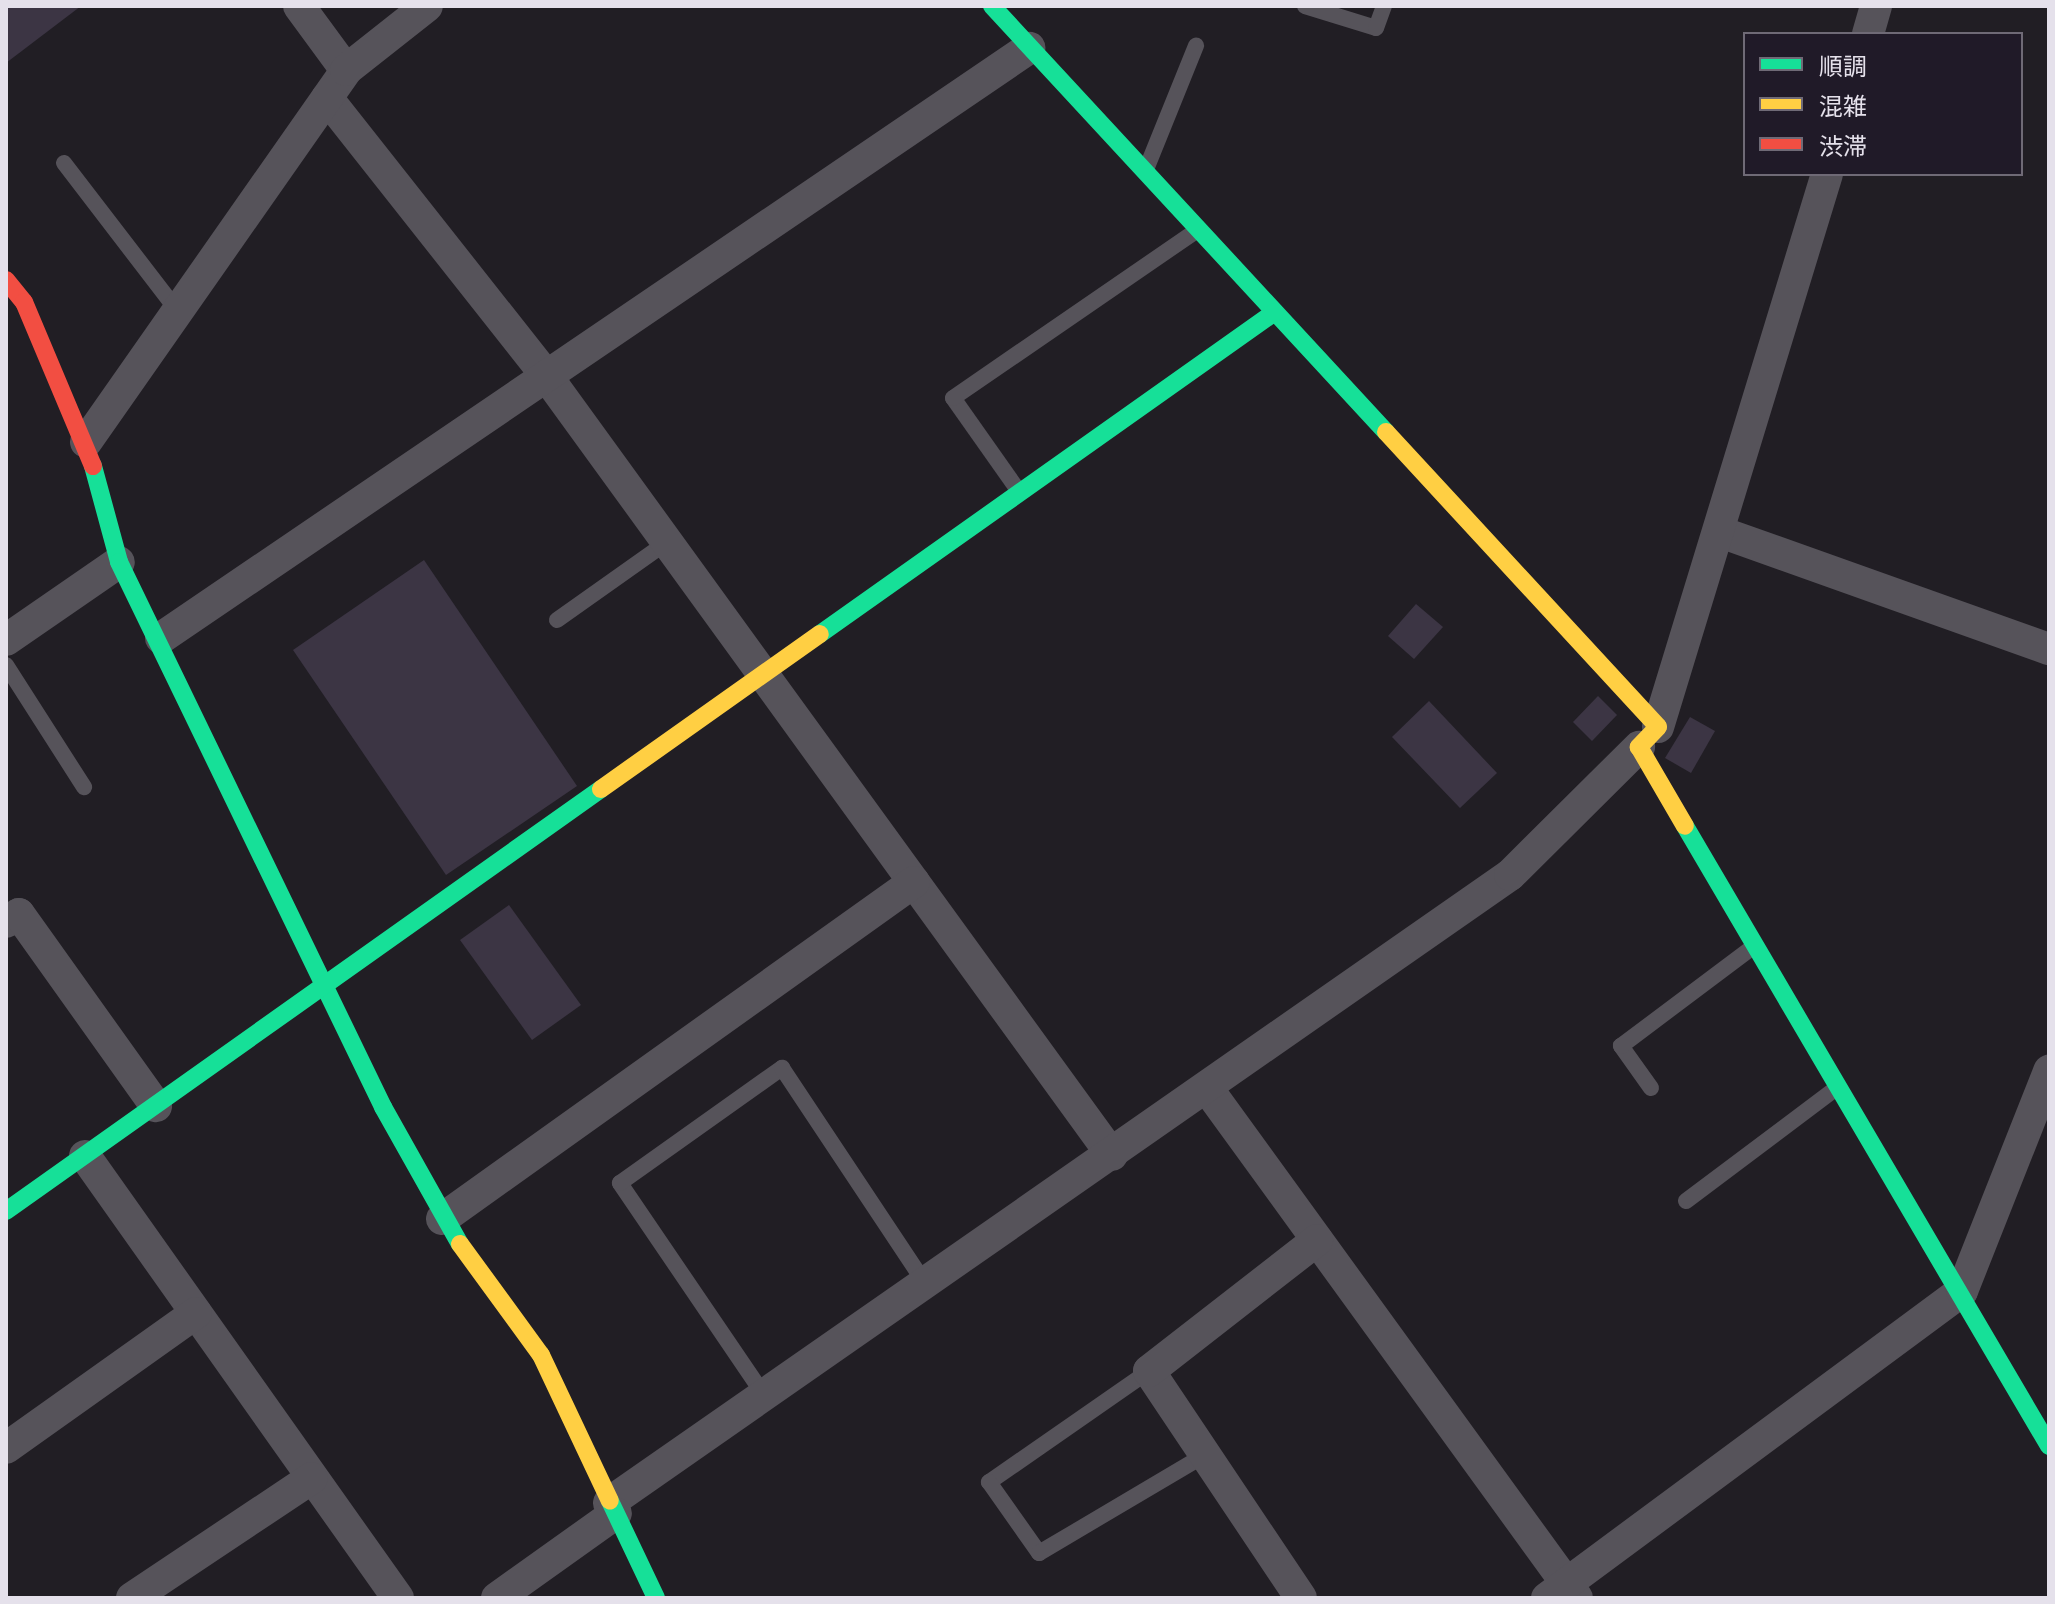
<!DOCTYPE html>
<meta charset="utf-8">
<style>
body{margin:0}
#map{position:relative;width:2055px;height:1604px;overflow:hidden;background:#211e24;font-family:"PT Serif","Noto Sans JP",serif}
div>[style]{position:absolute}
.building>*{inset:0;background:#3c3544}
.lane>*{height:16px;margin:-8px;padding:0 8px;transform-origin:8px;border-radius:8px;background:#56535a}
.street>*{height:32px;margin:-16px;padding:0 16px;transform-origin:16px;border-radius:16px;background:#56535a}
.fast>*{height:18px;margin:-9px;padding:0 9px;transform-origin:9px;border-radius:9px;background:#16e098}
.slow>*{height:18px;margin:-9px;padding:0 9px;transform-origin:9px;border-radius:9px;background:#ffcf43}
.jam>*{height:18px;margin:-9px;padding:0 9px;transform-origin:9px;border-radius:9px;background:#f24e42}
span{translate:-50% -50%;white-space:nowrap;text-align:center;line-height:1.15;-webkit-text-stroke:7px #201a28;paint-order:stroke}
.frame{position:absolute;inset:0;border:8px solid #e5e1eb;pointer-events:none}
.legend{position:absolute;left:1743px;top:32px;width:280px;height:144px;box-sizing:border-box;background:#201a28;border:2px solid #6f6a76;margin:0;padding:10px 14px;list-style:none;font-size:24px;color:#e5e1eb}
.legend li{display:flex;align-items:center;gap:16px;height:40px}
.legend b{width:40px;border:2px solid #6f6a76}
</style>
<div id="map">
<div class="building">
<i style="clip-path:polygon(6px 6px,81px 6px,6px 63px)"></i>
<i style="clip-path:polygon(424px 560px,577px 786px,446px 875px,293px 650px)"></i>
<i style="clip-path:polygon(1416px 604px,1443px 627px,1414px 659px,1388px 636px)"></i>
<i style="clip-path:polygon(1598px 696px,1617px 715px,1592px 741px,1573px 722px)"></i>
<i style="clip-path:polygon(1429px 701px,1497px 773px,1460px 808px,1392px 737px)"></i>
<i style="clip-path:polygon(1690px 717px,1715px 731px,1691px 773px,1665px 758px)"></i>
<i style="clip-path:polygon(509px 905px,581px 1005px,532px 1040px,460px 940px)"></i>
</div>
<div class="lane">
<i style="left:1305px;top:6px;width:74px;rotate:17.2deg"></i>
<i style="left:1376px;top:28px;width:23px;rotate:-70deg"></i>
<i style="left:64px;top:163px;width:189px;rotate:52.5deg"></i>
<i style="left:1147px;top:167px;width:131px;rotate:-68deg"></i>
<i style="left:1020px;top:493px;width:116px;rotate:-125.2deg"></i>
<i style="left:953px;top:398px;width:296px;rotate:-34.5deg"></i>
<i style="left:557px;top:620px;width:135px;rotate:-35.3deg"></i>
<i style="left:6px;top:665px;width:145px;rotate:57.4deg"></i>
<i style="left:1651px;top:1088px;width:52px;rotate:-125.5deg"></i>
<i style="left:1621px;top:1046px;width:166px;rotate:-36.9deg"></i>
<i style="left:1686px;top:1201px;width:190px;rotate:-36.9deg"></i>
<i style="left:1149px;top:1371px;width:195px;rotate:145.2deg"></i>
<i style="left:989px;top:1482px;width:87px;rotate:54.8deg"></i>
<i style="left:1039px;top:1553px;width:193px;rotate:-30.6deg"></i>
<i style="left:766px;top:1398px;width:260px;rotate:-124.2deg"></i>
<i style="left:620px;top:1183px;width:199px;rotate:-35.4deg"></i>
<i style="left:782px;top:1068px;width:262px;rotate:56.4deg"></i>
</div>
<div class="street">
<i style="left:299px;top:6px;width:79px;rotate:53.7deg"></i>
<i style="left:1868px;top:34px;width:29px;rotate:-74deg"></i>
<i style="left:327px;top:98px;width:357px;rotate:51.7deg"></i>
<i style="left:548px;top:378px;width:960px;rotate:54.03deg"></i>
<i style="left:86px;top:442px;width:454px;rotate:-55deg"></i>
<i style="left:346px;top:70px;width:103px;rotate:-38.3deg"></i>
<i style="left:1723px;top:533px;width:346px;rotate:19.6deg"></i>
<i style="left:161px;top:638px;width:1050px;rotate:-34.2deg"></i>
<i style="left:6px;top:640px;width:137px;rotate:-34.6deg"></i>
<i style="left:1658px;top:727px;width:578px;rotate:-73.01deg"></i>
<i style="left:6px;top:922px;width:15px;rotate:-32deg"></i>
<i style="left:19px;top:914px;width:236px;rotate:54.5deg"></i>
<i style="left:1207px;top:1088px;width:630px;rotate:54.04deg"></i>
<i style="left:85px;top:1156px;width:542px;rotate:54.7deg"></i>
<i style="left:442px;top:1219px;width:580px;rotate:-35.53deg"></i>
<i style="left:6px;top:1448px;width:233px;rotate:-35.4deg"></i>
<i style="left:609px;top:1503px;width:1098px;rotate:-34.88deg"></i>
<i style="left:1510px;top:875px;width:182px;rotate:-44.8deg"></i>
<i style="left:132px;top:1598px;width:216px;rotate:-33.7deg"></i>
<i style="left:497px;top:1598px;width:146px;rotate:-35.5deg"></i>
<i style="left:1301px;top:1598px;width:273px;rotate:-123.8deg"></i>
<i style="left:1149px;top:1371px;width:213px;rotate:-37.9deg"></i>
<i style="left:1547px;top:1598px;width:516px;rotate:-36.49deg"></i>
<i style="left:1962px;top:1291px;width:237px;rotate:-68.4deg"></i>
</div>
<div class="fast">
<i style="left:992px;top:6px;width:580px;rotate:47.23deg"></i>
<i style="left:93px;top:466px;width:99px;rotate:74.8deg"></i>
<i style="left:119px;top:562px;width:606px;rotate:64.15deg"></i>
<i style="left:383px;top:1107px;width:157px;rotate:60.7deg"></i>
<i style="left:820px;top:634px;width:557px;rotate:-35.29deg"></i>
<i style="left:1685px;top:826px;width:719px;rotate:59.58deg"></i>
<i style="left:6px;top:1211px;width:729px;rotate:-35.35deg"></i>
<i style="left:610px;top:1501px;width:107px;rotate:64.6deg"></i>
</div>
<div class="slow">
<i style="left:1386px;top:432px;width:401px;rotate:47.3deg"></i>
<i style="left:1658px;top:727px;width:28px;rotate:134deg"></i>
<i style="left:1639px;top:747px;width:91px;rotate:59.8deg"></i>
<i style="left:601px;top:789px;width:268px;rotate:-35.3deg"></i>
<i style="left:460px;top:1244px;width:137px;rotate:53.9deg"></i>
<i style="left:541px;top:1355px;width:161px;rotate:64.7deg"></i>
</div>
<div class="jam">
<i style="left:6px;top:280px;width:28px;rotate:51deg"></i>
<i style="left:24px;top:302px;width:178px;rotate:67.2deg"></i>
</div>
<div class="frame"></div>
<ul class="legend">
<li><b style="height:10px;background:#16e098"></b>順調</li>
<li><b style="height:10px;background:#ffcf43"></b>混雑</li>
<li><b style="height:10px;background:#f24e42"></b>渋滞</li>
</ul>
</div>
